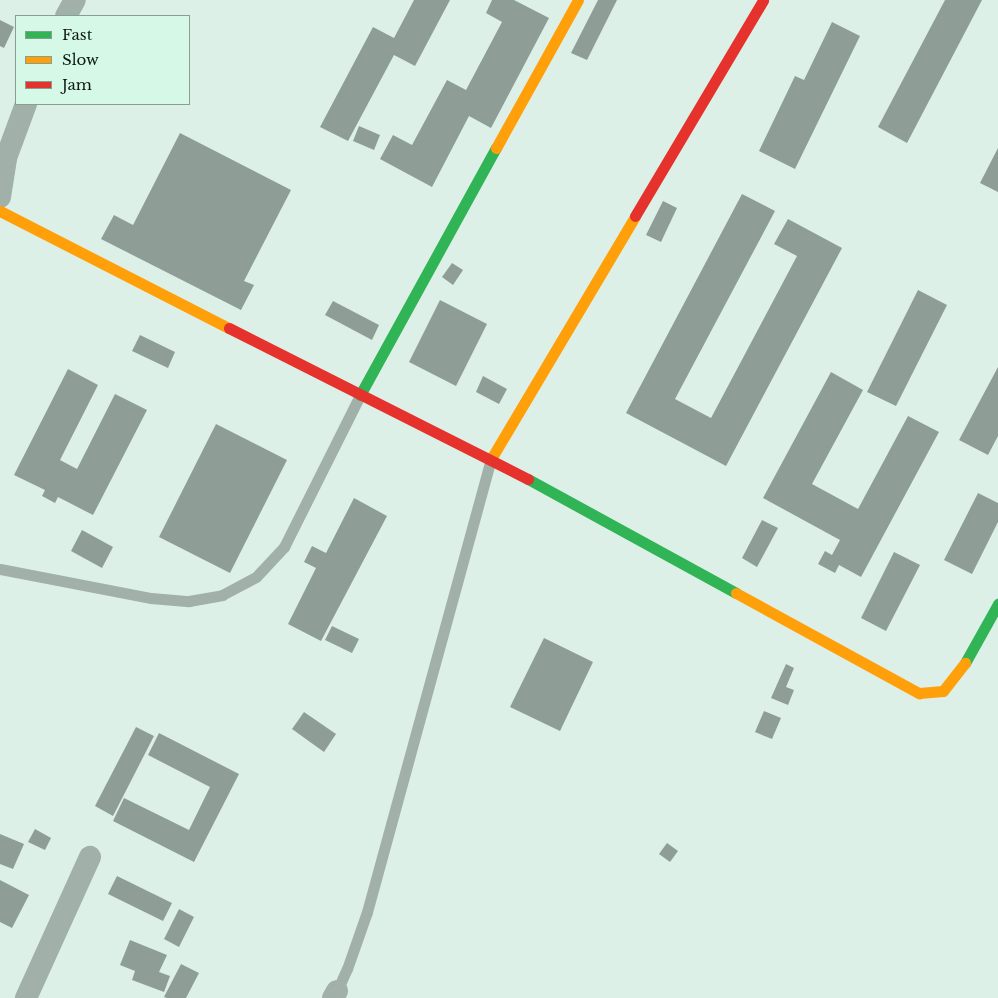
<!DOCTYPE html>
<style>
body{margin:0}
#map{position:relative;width:998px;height:998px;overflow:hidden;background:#ddf0e7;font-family:"Libre Baskerville",serif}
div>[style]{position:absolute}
.building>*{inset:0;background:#8e9d96}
.lane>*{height:11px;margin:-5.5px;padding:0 5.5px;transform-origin:5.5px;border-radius:5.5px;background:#a2b0aa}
.street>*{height:22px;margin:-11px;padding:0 11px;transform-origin:11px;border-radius:11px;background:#a2b0aa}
.fast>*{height:11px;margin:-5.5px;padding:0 5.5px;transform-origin:5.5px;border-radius:5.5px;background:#30b455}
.slow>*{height:11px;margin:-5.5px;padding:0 5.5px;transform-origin:5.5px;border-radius:5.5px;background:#ff9f0a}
.jam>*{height:11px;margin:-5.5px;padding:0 5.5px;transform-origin:5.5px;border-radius:5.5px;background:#e5322d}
span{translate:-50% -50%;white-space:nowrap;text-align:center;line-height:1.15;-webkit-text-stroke:5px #d5f8e7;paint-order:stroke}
.legend{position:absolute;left:15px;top:15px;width:175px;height:90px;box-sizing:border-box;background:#d5f8e7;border:1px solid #859f93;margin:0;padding:6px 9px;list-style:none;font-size:15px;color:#0e1a14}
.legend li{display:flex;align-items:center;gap:10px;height:25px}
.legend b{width:25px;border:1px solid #859f93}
</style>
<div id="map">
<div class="building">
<i style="clip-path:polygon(414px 0,450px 0,415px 66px,394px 55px,348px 141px,320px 127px,373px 27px,394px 38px)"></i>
<i style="clip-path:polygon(492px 0,514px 0,549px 18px,491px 128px,469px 116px,432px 187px,380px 159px,393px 135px,412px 145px,447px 80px,466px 90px,502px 22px,486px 13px)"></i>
<i style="clip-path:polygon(598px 0,617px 0,587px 60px,571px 53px)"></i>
<i style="clip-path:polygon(945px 0,982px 0,907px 143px,878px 127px)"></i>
<i style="clip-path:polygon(0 20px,14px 27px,4px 48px,0 46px)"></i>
<i style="clip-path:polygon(832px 22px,860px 36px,795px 169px,759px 151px,795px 76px,804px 80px)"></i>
<i style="clip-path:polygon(359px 126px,380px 135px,374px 150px,353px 141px)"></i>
<i style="clip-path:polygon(180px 133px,291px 190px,244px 281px,254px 285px,241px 310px,101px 239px,114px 215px,133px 225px)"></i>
<i style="clip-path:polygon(998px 148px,998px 192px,980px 183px)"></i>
<i style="clip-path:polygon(742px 194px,775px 211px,675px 399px,711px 418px,797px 256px,774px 244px,788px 219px,842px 248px,726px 466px,626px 413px)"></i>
<i style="clip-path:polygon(663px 201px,677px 208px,661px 242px,646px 235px)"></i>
<i style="clip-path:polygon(452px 263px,463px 270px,453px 285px,442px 277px)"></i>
<i style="clip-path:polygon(918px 290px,947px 305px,896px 406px,867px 392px)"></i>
<i style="clip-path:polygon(440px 300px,487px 324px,456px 386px,409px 362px)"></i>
<i style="clip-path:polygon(333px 301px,379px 325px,372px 340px,325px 315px)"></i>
<i style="clip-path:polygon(140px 335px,175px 352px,168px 368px,132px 351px)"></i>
<i style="clip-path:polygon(998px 367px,998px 436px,988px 455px,959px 440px)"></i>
<i style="clip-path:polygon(68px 369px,98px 385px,60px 460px,77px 469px,115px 394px,147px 410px,93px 515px,58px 497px,55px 503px,42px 496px,45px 490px,14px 475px)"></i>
<i style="clip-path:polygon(831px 372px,863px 390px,812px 484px,858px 509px,908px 416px,939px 432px,861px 577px,839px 565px,835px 573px,818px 564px,825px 551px,832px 555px,840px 540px,763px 498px)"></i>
<i style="clip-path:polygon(483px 376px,507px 389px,499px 404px,476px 392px)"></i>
<i style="clip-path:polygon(216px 424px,287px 460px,230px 573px,159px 537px)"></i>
<i style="clip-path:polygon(978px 493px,998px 503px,998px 522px,972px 574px,944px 560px)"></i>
<i style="clip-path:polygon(354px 498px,387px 516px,321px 641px,288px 624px,316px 568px,304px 562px,312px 546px,326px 553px)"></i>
<i style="clip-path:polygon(762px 520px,778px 528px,757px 567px,742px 558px)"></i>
<i style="clip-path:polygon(82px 530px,113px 547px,102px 568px,71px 551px)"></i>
<i style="clip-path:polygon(894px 552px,920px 565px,886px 631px,861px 618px)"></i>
<i style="clip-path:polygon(332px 626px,359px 639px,352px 653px,325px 640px)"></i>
<i style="clip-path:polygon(544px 638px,593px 662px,560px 731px,510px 707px)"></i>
<i style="clip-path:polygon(786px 664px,794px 668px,786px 687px,794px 690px,788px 705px,771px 698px)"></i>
<i style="clip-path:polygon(764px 711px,781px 718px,772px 739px,755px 732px)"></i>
<i style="clip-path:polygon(304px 712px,336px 734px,324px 752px,292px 729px)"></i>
<i style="clip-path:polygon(136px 727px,154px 736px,113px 816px,95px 806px)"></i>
<i style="clip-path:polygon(159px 733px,239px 774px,194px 862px,113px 821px,124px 798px,189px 830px,210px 787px,148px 755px)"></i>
<i style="clip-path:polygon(35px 829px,51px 838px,45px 850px,28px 842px)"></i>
<i style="clip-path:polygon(0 834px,24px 844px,13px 869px,0 864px)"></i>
<i style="clip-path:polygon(667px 843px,678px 851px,670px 862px,659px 854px)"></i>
<i style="clip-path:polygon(117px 876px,172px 903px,163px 921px,108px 894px)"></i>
<i style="clip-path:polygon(0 880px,29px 895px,12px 928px,0 922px)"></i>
<i style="clip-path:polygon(179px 909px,194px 917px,179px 947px,164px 939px)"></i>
<i style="clip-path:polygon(130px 940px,167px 955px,159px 972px,170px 976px,164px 992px,132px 980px,135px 971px,120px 965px)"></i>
<i style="clip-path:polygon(181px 964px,199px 973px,186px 998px,167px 998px,164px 997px)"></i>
</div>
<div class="lane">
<i style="left:0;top:569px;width:154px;rotate:10.9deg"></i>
<i style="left:151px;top:598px;width:38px;rotate:5deg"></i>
<i style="left:189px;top:601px;width:34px;rotate:-10deg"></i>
<i style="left:222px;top:595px;width:38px;rotate:-28deg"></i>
<i style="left:256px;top:577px;width:41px;rotate:-47deg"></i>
<i style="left:284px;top:547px;width:170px;rotate:-63.4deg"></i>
<i style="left:337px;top:991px;width:24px;rotate:-66deg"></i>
<i style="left:347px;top:969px;width:60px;rotate:-70.7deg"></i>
<i style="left:367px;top:912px;width:470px;rotate:-74.7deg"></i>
</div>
<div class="street">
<i style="left:66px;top:16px;width:18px;rotate:-61deg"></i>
<i style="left:0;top:197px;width:39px;rotate:-81deg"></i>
<i style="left:6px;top:158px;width:58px;rotate:-69.7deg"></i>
<i style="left:26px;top:998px;width:155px;rotate:-65.6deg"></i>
<i style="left:333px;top:998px;width:8px;rotate:-60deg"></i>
</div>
<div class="fast">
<i style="left:360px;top:395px;width:282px;rotate:-61.2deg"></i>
<i style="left:528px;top:479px;width:237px;rotate:28.7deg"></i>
<i style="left:965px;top:663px;width:68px;rotate:-60.8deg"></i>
</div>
<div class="slow">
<i style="left:496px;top:148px;width:169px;rotate:-61deg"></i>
<i style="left:0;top:211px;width:257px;rotate:27.1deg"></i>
<i style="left:491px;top:459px;width:282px;rotate:-59.3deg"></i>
<i style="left:736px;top:593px;width:209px;rotate:28.7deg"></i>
<i style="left:919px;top:693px;width:24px;rotate:-5deg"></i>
<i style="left:943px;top:691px;width:36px;rotate:-52deg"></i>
</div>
<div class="jam">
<i style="left:635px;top:216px;width:251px;rotate:-59.3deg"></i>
<i style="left:229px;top:328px;width:335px;rotate:26.8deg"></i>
</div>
<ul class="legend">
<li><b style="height:6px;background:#30b455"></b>Fast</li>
<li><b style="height:6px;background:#ff9f0a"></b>Slow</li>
<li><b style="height:6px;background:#e5322d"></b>Jam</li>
</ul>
</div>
